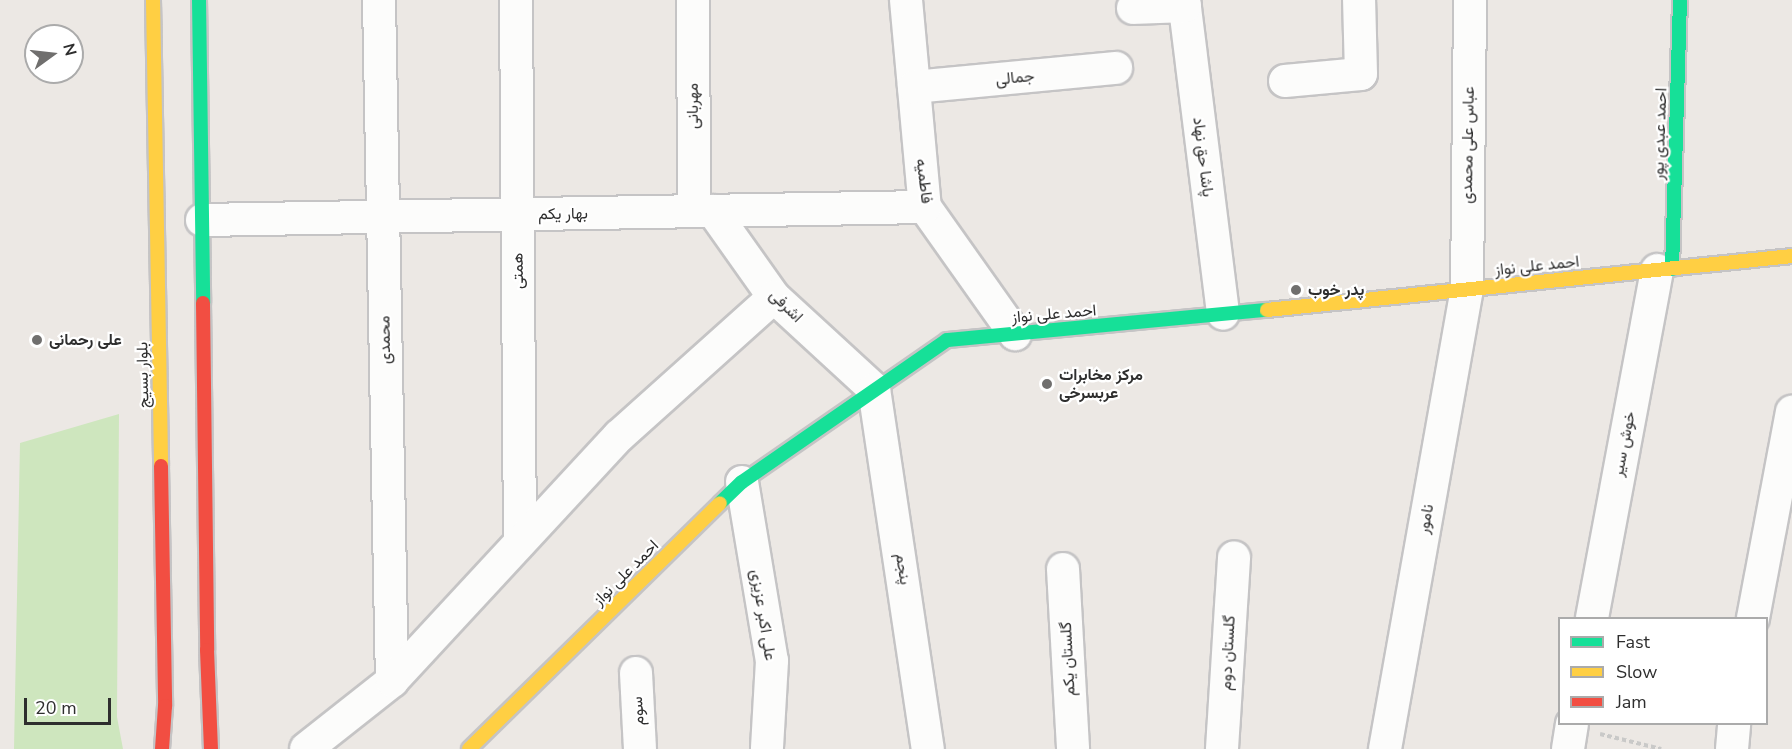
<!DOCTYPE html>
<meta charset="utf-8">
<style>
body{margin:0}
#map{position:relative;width:1792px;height:749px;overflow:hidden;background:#ece8e4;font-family:"Nunito Sans",Vazirmatn,sans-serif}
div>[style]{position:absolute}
.green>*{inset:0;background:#cee6be}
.path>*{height:4px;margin-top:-2px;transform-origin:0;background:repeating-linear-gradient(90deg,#c9c9c8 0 4.5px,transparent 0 7.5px)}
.roads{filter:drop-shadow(2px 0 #c5c4c5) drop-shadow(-2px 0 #c5c4c5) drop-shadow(0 2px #c5c4c5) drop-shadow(0 -2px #c5c4c5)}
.street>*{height:32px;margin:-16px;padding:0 16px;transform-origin:16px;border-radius:16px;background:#fcfcfb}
.fast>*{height:14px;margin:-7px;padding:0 7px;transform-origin:7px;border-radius:7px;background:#16e098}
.slow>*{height:14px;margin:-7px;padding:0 7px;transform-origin:7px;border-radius:7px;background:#ffcf43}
.jam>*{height:14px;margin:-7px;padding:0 7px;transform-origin:7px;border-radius:7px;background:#f24e42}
.dots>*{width:16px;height:16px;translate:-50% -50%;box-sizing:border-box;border:3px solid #fff;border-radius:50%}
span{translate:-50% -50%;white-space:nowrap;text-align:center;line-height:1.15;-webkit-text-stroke:4.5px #fff;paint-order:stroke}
.street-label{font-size:16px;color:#2e2e2e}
.poi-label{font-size:16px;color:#2e2e2e;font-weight:700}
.left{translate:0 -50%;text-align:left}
.legend{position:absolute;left:1558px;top:617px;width:210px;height:108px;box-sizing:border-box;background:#fff;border:2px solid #ababab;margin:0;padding:8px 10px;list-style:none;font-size:18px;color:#2e2e2e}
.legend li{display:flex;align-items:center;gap:12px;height:30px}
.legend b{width:30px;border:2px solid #ababab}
.north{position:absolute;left:24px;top:24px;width:60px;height:60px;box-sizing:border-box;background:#fff;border:2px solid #ababab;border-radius:50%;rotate:75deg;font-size:16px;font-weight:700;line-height:24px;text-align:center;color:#2e2e2e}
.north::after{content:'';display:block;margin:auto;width:21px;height:27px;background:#706f6e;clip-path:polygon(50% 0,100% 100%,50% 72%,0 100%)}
.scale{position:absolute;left:24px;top:698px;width:87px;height:27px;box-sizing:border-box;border:3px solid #2e2e2e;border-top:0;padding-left:8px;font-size:18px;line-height:21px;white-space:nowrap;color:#2e2e2e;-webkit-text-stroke:4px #fff;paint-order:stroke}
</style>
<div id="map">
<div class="green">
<i style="clip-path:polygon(119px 414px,117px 717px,123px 749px,14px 749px,20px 443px)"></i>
</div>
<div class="path">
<i style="left:1600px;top:734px;width:63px;rotate:13.8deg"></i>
</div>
<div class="roads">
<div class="street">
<i style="left:379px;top:0;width:681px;rotate:88.91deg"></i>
<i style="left:516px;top:0;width:542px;rotate:89.58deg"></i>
<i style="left:693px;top:0;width:211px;rotate:89.7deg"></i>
<i style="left:906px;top:0;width:208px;rotate:84.8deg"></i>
<i style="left:925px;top:207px;width:156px;rotate:54.7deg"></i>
<i style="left:1184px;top:0;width:316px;rotate:82.9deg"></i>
<i style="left:1133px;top:8px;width:52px;rotate:-2.2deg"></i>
<i style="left:1285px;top:81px;width:76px;rotate:-5.3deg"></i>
<i style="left:1361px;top:74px;width:74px;rotate:-91.5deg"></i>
<i style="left:914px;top:87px;width:203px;rotate:-5.4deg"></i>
<i style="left:713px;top:211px;width:105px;rotate:54.7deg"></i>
<i style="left:774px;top:297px;width:136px;rotate:42.6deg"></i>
<i style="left:874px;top:389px;width:364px;rotate:81.5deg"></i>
<i style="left:202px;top:220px;width:723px;rotate:-1.03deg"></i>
<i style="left:742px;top:482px;width:181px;rotate:80.5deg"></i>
<i style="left:772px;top:661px;width:88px;rotate:93.3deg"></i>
<i style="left:1063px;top:569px;width:180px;rotate:86.8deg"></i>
<i style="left:1592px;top:618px;width:354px;rotate:-79.4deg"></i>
<i style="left:1753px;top:618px;width:210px;rotate:-79.3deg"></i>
<i style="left:636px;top:673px;width:76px;rotate:87deg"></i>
<i style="left:306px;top:749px;width:110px;rotate:-38.3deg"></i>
<i style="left:392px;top:681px;width:334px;rotate:-47.2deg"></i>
<i style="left:619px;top:436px;width:208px;rotate:-41.9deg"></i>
<i style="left:1222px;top:749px;width:192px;rotate:-86.4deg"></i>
<i style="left:1385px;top:749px;width:466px;rotate:-79.9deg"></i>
<i style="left:1467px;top:290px;width:290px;rotate:-89.4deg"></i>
<i style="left:1568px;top:749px;width:25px;rotate:-81deg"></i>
<i style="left:1732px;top:749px;width:25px;rotate:-85deg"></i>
</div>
<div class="fast">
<i style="left:199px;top:0;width:303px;rotate:89.2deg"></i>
<i style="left:1672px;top:269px;width:269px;rotate:-88.3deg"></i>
<i style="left:720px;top:503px;width:30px;rotate:-44deg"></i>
<i style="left:742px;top:482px;width:249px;rotate:-34.7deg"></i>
<i style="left:947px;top:340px;width:321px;rotate:-5.4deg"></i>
</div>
<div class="slow">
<i style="left:153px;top:0;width:466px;rotate:89deg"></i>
<i style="left:1267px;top:310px;width:528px;rotate:-5.87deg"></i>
<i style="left:469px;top:749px;width:351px;rotate:-44.4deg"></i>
</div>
<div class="jam">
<i style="left:203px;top:303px;width:347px;rotate:89.3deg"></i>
<i style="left:207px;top:650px;width:99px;rotate:87.7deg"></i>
<i style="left:161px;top:466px;width:240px;rotate:89deg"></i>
<i style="left:165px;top:706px;width:43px;rotate:94deg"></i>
</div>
</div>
<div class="dots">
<i style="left:1296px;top:290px;background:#706f6e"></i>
<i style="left:37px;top:340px;background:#706f6e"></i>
<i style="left:1047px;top:384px;background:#706f6e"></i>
</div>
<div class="street-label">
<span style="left:1015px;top:78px;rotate:-6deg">جمالی</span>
<span style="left:693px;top:106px;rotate:-90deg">مهربانی</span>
<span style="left:1660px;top:134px;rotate:-88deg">احمد عبدی پور</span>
<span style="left:1468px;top:145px;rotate:-89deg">عباس علی محمدی</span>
<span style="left:1203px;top:157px;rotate:83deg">پاشا حق نهاد</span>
<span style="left:924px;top:181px;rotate:83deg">فاطمیه</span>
<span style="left:563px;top:214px;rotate:-1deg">بهار یکم</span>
<span style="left:1537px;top:266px;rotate:-6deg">احمد علی نواز</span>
<span style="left:518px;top:271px;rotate:-91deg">همتی</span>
<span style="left:786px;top:306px;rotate:45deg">اشرفی</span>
<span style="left:1054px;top:314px;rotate:-5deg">احمد علی نواز</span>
<span style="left:385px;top:340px;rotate:-91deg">محمدی</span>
<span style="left:143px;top:375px;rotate:-91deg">بلوار بسیج</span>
<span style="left:1624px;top:444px;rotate:-79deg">خوش سیر</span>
<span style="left:1426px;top:519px;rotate:-80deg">نامور</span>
<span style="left:903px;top:569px;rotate:81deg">پنجم</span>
<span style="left:626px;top:573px;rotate:-45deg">احمد علی نواز</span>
<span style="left:763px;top:615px;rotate:81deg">علی اکبر عزیزی</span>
<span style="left:1228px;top:653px;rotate:-87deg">گلستان دوم</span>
<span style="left:1068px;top:659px;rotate:-93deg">گلستان یکم</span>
<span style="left:638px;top:711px;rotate:-94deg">سوم</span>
</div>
<div class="poi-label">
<span class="left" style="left:1308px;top:290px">پدر خوب</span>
<span class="left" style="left:49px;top:340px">علی رحمانی</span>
<span class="left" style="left:1059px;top:384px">مرکز مخابرات<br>عربسرخی</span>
</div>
<ul class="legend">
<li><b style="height:8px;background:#16e098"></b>Fast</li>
<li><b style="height:8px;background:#ffcf43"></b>Slow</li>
<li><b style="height:8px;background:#f24e42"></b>Jam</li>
</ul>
<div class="north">N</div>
<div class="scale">20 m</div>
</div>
